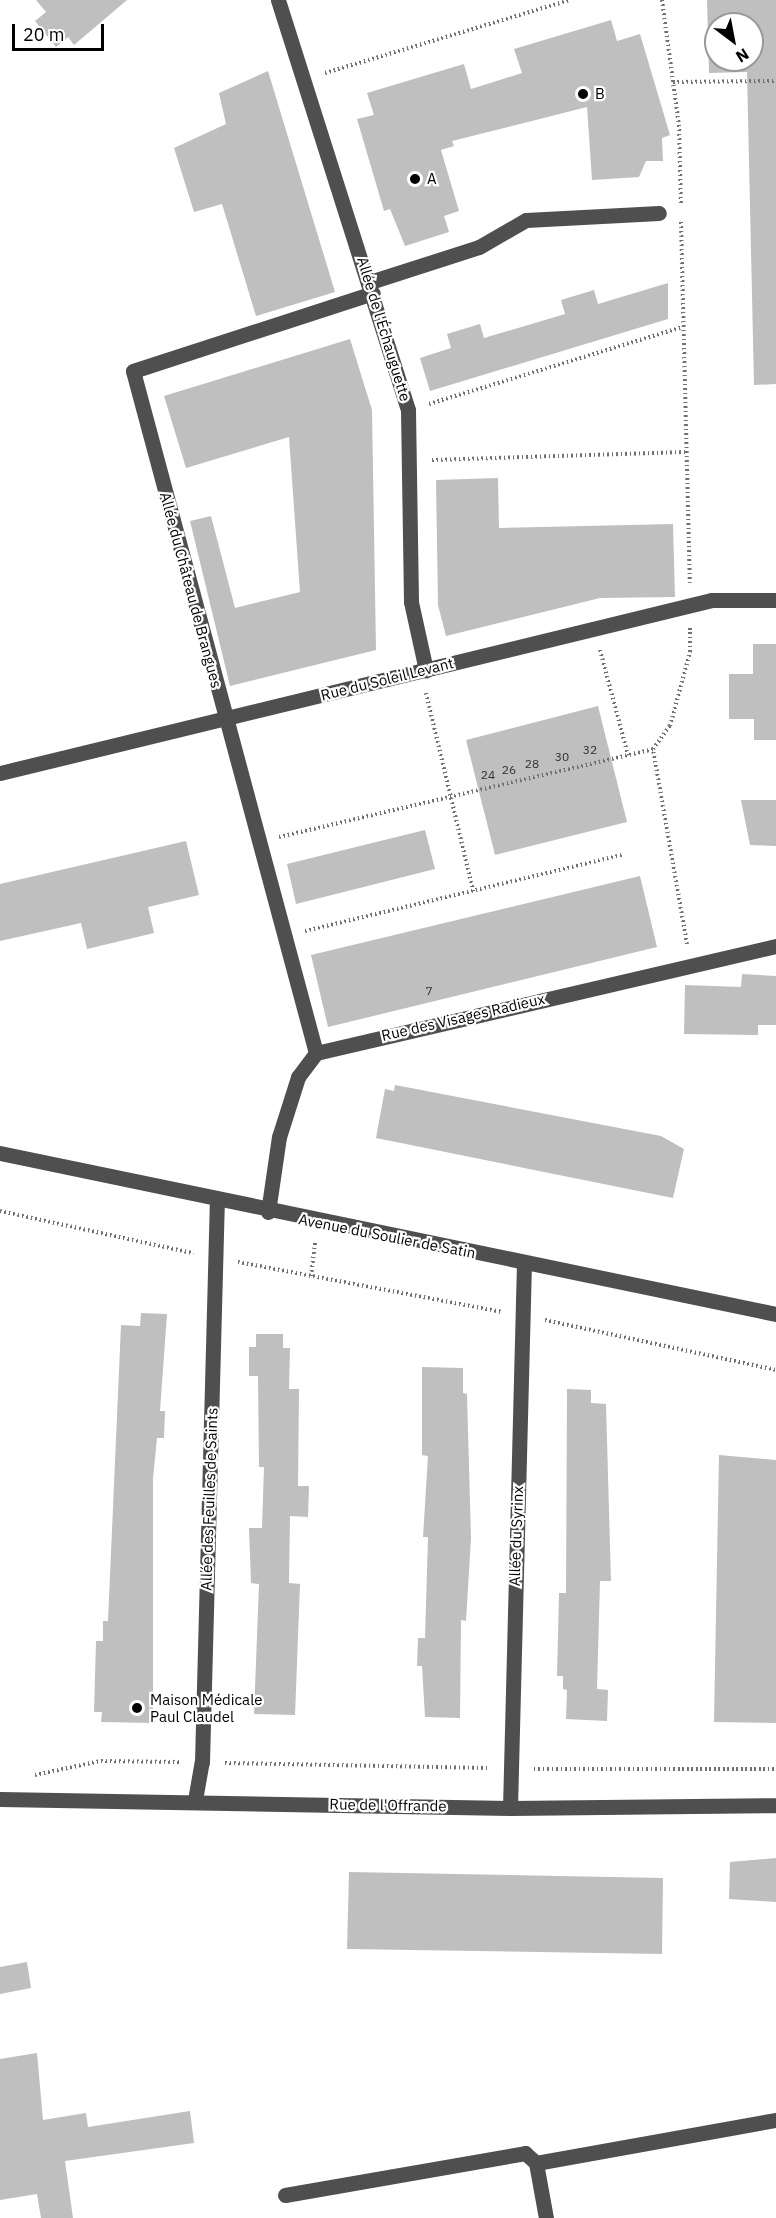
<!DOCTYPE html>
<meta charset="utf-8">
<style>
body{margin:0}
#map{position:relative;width:776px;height:2218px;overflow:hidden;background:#fff;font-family:"IBM Plex Sans",sans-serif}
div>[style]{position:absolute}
.building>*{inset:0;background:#bfbfbf}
.path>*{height:4px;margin-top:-2px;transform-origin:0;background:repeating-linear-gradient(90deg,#717171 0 1.5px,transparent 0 4.5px)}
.minor>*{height:15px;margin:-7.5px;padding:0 7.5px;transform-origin:7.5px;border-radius:7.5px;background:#4f4f4f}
.dots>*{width:16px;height:16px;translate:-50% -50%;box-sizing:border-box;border:3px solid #fff;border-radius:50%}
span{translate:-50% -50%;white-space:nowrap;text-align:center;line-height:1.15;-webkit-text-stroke:4.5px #fff;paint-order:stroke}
.number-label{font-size:12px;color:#303030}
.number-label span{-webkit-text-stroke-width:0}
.poi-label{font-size:15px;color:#000}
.left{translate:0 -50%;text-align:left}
.street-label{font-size:15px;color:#000}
.north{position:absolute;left:704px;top:12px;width:60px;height:60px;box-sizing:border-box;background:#fff;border:2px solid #999;border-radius:50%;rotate:148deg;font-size:16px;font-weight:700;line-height:24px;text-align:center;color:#000}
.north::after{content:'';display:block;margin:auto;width:21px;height:27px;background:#000;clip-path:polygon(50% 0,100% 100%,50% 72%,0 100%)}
.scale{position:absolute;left:12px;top:24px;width:92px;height:27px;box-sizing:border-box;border:3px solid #000;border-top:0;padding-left:8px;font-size:18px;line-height:21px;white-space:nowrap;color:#000;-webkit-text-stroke:4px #fff;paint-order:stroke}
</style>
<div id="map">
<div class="building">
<i style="clip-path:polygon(36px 0,127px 0,74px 45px,68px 37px,56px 47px,35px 21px,46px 12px)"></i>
<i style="clip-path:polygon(evenodd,707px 0,776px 0,776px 384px,754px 385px,747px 72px,709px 73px,707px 0,716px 24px,752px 24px,752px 60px,716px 60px,716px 24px)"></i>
<i style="clip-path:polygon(611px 20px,617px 41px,640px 34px,670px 135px,662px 138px,663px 161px,646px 161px,639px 177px,592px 180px,587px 107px,452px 141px,454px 146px,441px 150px,459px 211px,444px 216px,449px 232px,405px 246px,390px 209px,384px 211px,357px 119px,374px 115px,367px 93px,464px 64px,471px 89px,522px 73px,514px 49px)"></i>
<i style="clip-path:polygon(268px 71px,335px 292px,256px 316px,222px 204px,194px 212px,174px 148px,226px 124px,219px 93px)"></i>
<i style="clip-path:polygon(668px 283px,668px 319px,430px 391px,420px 358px,451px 348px,447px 334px,480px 324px,484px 338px,565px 314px,561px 300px,594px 290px,598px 304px)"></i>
<i style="clip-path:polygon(350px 339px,372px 410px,376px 650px,230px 686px,190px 521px,211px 516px,235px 608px,300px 592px,289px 437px,186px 468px,164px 396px)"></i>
<i style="clip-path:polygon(498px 478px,499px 528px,673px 524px,675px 597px,600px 598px,446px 636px,438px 605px,436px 480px)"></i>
<i style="clip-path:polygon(753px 644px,776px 644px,776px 740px,754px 740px,754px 719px,729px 719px,729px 674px,753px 674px)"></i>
<i style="clip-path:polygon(598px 706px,627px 822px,495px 855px,466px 740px)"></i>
<i style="clip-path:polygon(741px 800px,776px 800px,776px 846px,750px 845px)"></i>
<i style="clip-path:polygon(425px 830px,435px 869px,296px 904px,287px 864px)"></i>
<i style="clip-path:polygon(186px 841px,199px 895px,148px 907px,154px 933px,87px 949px,81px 923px,0 941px,0 884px)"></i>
<i style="clip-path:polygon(640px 876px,657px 947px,328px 1027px,311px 955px)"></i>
<i style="clip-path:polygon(742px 974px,776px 976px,776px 1025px,758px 1025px,758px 1035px,684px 1034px,685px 985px,741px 987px)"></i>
<i style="clip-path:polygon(395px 1085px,661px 1136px,684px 1149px,673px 1198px,376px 1138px,385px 1089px,394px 1091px)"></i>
<i style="clip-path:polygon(141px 1313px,167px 1314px,160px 1411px,165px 1411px,164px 1438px,157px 1438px,153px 1478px,153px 1723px,101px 1722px,102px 1712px,94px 1712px,96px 1641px,103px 1641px,103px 1621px,108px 1621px,121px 1325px,140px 1326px)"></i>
<i style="clip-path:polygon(256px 1334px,283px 1334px,283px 1348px,290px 1348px,289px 1389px,299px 1389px,298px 1486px,309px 1486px,308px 1517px,290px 1516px,289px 1583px,300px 1584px,295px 1715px,254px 1714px,259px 1584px,251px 1583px,249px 1528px,262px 1528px,264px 1467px,259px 1467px,258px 1376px,249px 1376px,249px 1347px,256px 1347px)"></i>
<i style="clip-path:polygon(422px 1367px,463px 1368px,463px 1393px,467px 1394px,471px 1538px,466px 1621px,461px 1620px,460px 1718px,425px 1717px,422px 1666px,417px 1666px,418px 1638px,425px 1638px,428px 1537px,423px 1537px,428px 1456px,422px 1455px)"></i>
<i style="clip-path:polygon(567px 1389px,591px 1390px,591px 1403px,606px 1404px,611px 1581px,600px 1581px,597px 1689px,608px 1690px,607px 1721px,566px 1719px,567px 1690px,563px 1689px,563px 1676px,557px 1676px,559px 1593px,566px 1593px)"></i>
<i style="clip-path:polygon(719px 1455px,776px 1460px,776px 1723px,714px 1722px)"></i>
<i style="clip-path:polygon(776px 1858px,776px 1902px,729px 1899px,730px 1862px)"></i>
<i style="clip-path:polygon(349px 1872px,663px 1878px,662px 1954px,347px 1949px)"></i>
<i style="clip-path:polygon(27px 1962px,31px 1988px,0 1994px,0 1967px)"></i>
<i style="clip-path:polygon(37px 2053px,43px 2120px,86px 2113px,88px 2127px,190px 2111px,194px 2143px,65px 2161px,73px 2218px,41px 2218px,37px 2194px,0 2200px,0 2059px)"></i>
</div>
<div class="path">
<i style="left:662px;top:0;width:126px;rotate:82.3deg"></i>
<i style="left:679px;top:125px;width:80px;rotate:88.6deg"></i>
<i style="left:325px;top:73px;width:256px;rotate:-16.6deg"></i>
<i style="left:673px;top:82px;width:103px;rotate:-0.6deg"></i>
<i style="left:681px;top:222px;width:361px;rotate:88.6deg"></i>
<i style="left:429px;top:404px;width:265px;rotate:-16.9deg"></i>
<i style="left:432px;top:460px;width:254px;rotate:-1.8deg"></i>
<i style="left:600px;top:650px;width:109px;rotate:75.1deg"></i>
<i style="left:426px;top:693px;width:204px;rotate:76.6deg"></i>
<i style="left:279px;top:837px;width:384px;rotate:-13.2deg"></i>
<i style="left:305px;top:931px;width:326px;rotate:-13.5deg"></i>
<i style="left:687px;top:944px;width:198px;rotate:-99.9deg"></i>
<i style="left:653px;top:749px;width:29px;rotate:-54deg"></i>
<i style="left:670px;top:726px;width:77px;rotate:-74.9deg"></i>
<i style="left:690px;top:652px;width:25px;rotate:-90deg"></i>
<i style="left:0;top:1211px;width:198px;rotate:12.3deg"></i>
<i style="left:238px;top:1262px;width:269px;rotate:10.7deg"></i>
<i style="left:311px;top:1276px;width:35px;rotate:-83deg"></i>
<i style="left:545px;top:1320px;width:236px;rotate:12.2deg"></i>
<i style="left:225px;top:1763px;width:263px;rotate:1.1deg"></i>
<i style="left:534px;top:1769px;width:242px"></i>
<i style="left:35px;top:1775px;width:67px;rotate:-12deg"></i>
<i style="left:101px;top:1761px;width:78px;rotate:0.7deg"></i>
</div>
<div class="minor">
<i style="left:278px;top:0;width:430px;rotate:72.4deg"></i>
<i style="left:408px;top:410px;width:192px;rotate:89.1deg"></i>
<i style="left:411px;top:602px;width:70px;rotate:77.6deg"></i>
<i style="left:370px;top:282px;width:114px;rotate:-17.8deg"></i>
<i style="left:479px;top:247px;width:54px;rotate:-29.9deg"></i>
<i style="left:526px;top:220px;width:133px;rotate:-3deg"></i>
<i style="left:0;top:773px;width:733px;rotate:-13.66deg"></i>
<i style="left:712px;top:600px;width:64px"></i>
<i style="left:316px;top:1053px;width:706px;rotate:-105.02deg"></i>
<i style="left:133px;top:371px;width:252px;rotate:-18deg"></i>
<i style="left:0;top:1153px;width:793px;rotate:11.72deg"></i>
<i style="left:268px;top:1212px;width:76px;rotate:-81.7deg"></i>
<i style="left:279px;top:1137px;width:63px;rotate:-72.4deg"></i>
<i style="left:298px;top:1077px;width:30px;rotate:-53deg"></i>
<i style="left:316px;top:1053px;width:472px;rotate:-13.1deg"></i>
<i style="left:0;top:1799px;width:510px;rotate:1.01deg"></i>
<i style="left:510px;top:1808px;width:266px;rotate:-0.6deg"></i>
<i style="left:195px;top:1800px;width:39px;rotate:-80deg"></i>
<i style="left:202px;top:1762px;width:564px;rotate:-88.48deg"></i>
<i style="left:510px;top:1808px;width:544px;rotate:-88.53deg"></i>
<i style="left:536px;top:2163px;width:244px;rotate:-10.2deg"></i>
<i style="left:285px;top:2195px;width:244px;rotate:-9.9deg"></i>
<i style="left:525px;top:2153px;width:15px;rotate:42deg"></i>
<i style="left:536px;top:2163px;width:56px;rotate:79.7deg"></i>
</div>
<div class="dots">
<i style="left:583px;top:94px;background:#000"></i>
<i style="left:415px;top:179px;background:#000"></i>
<i style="left:137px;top:1708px;background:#000"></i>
</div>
<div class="number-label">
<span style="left:590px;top:750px">32</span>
<span style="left:562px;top:757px">30</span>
<span style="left:532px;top:764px">28</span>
<span style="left:509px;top:770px">26</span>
<span style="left:488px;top:775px">24</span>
<span style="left:429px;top:991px">7</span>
</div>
<div class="poi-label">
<span class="left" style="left:595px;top:94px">B</span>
<span class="left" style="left:427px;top:179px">A</span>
<span class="left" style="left:150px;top:1708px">Maison Médicale<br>Paul Claudel</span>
</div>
<div class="street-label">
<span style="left:384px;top:329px;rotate:73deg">Allée de l'Échauguette</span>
<span style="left:191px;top:590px;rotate:75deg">Allée du Château de Brangues</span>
<span style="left:387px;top:679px;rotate:-14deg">Rue du Soleil Levant</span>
<span style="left:463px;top:1017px;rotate:-13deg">Rue des Visages Radieux</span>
<span style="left:387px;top:1236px;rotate:11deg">Avenue du Soulier de Satin</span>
<span style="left:209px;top:1499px;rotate:-88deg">Allée des Feuilles de Saints</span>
<span style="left:516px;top:1536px;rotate:-88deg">Allée du Syrinx</span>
<span style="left:388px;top:1805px;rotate:1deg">Rue de l'Offrande</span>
</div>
<div class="north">N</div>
<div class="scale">20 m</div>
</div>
